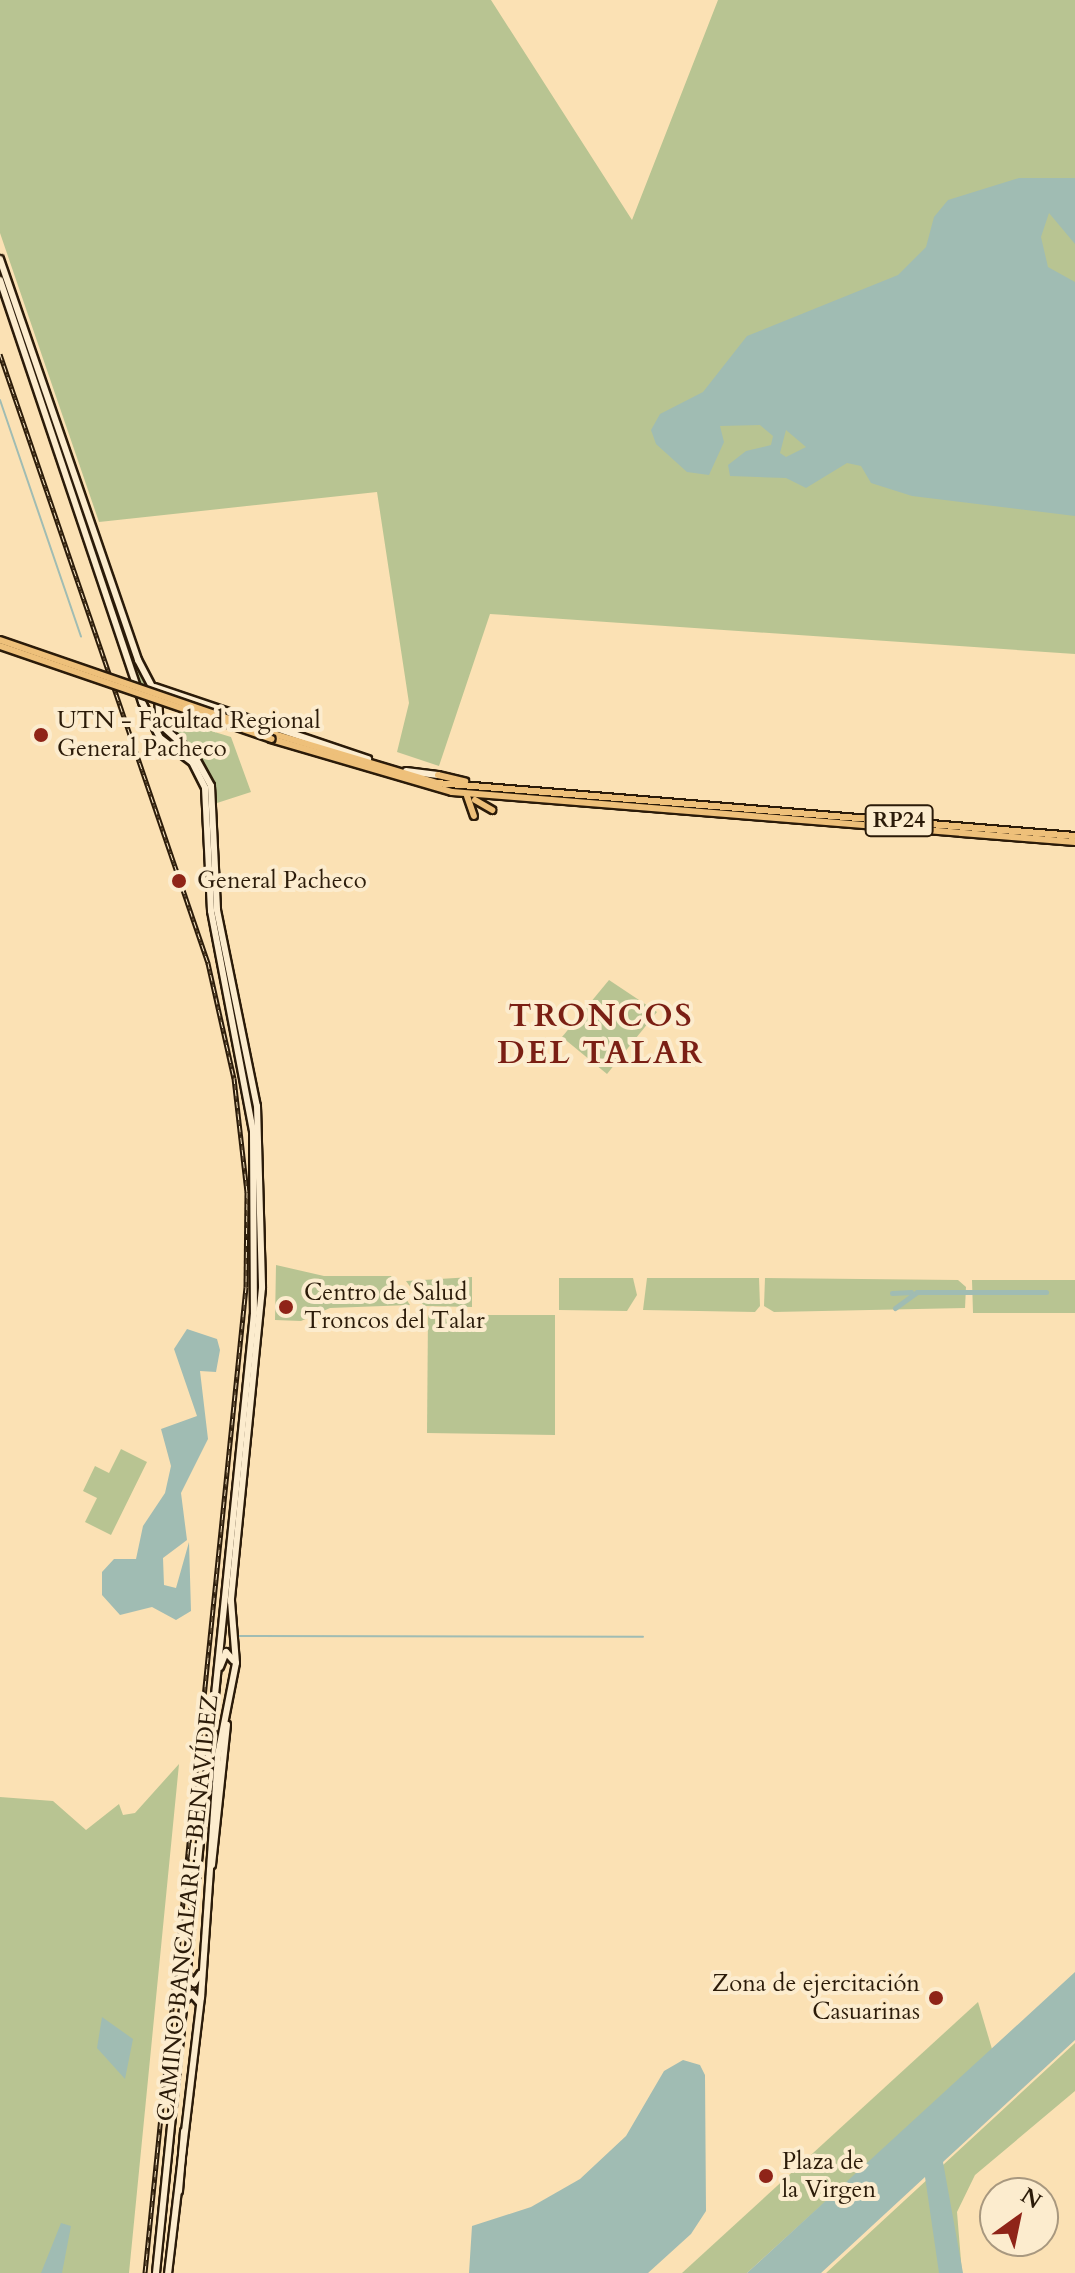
<!DOCTYPE html>
<meta charset="utf-8">
<style>
body{margin:0}
#map{position:relative;width:1075px;height:2273px;overflow:hidden;background:#fbe1b4;font-family:Cardo,serif}
div>[style]{position:absolute}
.green>*{inset:0;background:#b8c492}
.water>*{inset:0;background:#a0bcb3}
.stream>*{height:2px;margin:-1px;padding:0 1px;transform-origin:1px;border-radius:1px;background:#a0bcb3}
.canal>*{height:5px;margin:-2.5px;padding:0 2.5px;transform-origin:2.5px;border-radius:2.5px;background:#a0bcb3}
.roads{filter:drop-shadow(2px 0 #2b1b09) drop-shadow(-2px 0 #2b1b09) drop-shadow(0 2px #2b1b09) drop-shadow(0 -2px #2b1b09)}
.secondary>*{height:6px;margin:-3px;padding:0 3px;transform-origin:3px;border-radius:3px;background:#fcecce}
.primary>*{height:6px;margin:-3px;padding:0 3px;transform-origin:3px;border-radius:3px;background:#eec07a}
.rail>*{height:5px;margin-top:-2.5px;transform-origin:0;background:repeating-linear-gradient(90deg,#fcecce 0 6px,#2b1b09 0 12px);box-sizing:border-box;border-block:2px solid #2b1b09}
.bridges{filter:drop-shadow(2px 0 #2b1b09) drop-shadow(-2px 0 #2b1b09) drop-shadow(0 2px #2b1b09) drop-shadow(0 -2px #2b1b09)}
.primary-bridge>*{height:6px;margin:-3px;padding:0 3px;transform-origin:3px;border-radius:3px;background:#eec07a}
.dots>*{width:22px;height:22px;translate:-50% -50%;box-sizing:border-box;border:4px solid #fcecce;border-radius:50%}
span{translate:-50% -50%;white-space:nowrap;text-align:center;line-height:1.15;-webkit-text-stroke:8px #fcecce;paint-order:stroke}
.shield-label span{padding:2px 6px;background:#fcecce;border:2px solid;border-radius:6px;-webkit-text-stroke-width:0}
.shield-label{font-size:22px;color:#2b1b09;font-weight:700}
.poi-label{font-size:24px;color:#2b1b09}
.left{translate:0 -50%;text-align:left}
.right{translate:-100% -50%;text-align:right}
.street-label{font-size:24px;color:#2b1b09}
.district-label{font-size:32px;color:#7a1f14;font-weight:700;letter-spacing:2px}
.north{position:absolute;left:979px;top:2177px;width:80px;height:80px;box-sizing:border-box;background:#fcecce;border:2px solid #a8987f;border-radius:50%;rotate:33deg;font-size:22px;font-weight:700;line-height:32px;text-align:center;color:#2b1b09}
.north::after{content:'';display:block;margin:auto;width:28px;height:36px;background:#8f2418;clip-path:polygon(50% 0,100% 100%,50% 72%,0 100%)}
</style>
<div id="map">
<div class="green">
<i style="clip-path:polygon(0 0,491px 0,632px 220px,718px 0,1075px 0,1075px 654px,490px 614px,439px 766px,397px 752px,409px 703px,377px 492px,99px 522px,0 233px)"></i>
<i style="clip-path:polygon(0 268px,147px 682px,141px 687px,139px 686px)"></i>
<i style="clip-path:polygon(172px 719px,231px 737px,251px 792px,217px 803px,199px 756px,165px 727px)"></i>
<i style="clip-path:polygon(609px 980px,657px 1012px,607px 1074px,562px 1037px)"></i>
<i style="clip-path:polygon(276px 1265px,324px 1276px,391px 1276px,410px 1305px,330px 1308px,301px 1321px,275px 1320px)"></i>
<i style="clip-path:polygon(472px 1277px,472px 1307px,424px 1306px,406px 1281px)"></i>
<i style="clip-path:polygon(559px 1278px,633px 1278px,637px 1295px,627px 1311px,559px 1310px)"></i>
<i style="clip-path:polygon(647px 1278px,759px 1278px,760px 1306px,755px 1312px,643px 1310px)"></i>
<i style="clip-path:polygon(765px 1278px,958px 1280px,966px 1287px,965px 1308px,774px 1312px,764px 1306px)"></i>
<i style="clip-path:polygon(972px 1280px,1075px 1280px,1075px 1313px,973px 1313px)"></i>
<i style="clip-path:polygon(428px 1315px,555px 1315px,555px 1435px,427px 1433px)"></i>
<i style="clip-path:polygon(121px 1449px,147px 1462px,111px 1535px,85px 1522px,97px 1498px,83px 1491px,95px 1466px,109px 1473px)"></i>
<i style="clip-path:polygon(179px 1764px,129px 2273px,0 2273px,0 1797px,53px 1801px,86px 1830px,119px 1804px,123px 1815px,135px 1813px)"></i>
<i style="clip-path:polygon(978px 2002px,992px 2049px,977px 2064px,747px 2273px,682px 2273px)"></i>
<i style="clip-path:polygon(1075px 2043px,1075px 2091px,975px 2175px,957px 2212px,962px 2273px,826px 2273px)"></i>
</div>
<div class="water">
<i style="clip-path:polygon(evenodd,1019px 178px,1075px 178px,1075px 244px,1049px 213px,1041px 237px,1048px 267px,1075px 282px,1075px 516px,912px 496px,871px 483px,861px 466px,847px 463px,806px 488px,786px 478px,730px 476px,728px 465px,746px 451px,771px 445px,773px 436px,760px 425px,720px 426px,724px 442px,709px 475px,687px 472px,656px 444px,651px 430px,660px 414px,703px 392px,747px 336px,898px 275px,926px 247px,934px 217px,948px 200px,1019px 178px,786px 430px,806px 447px,786px 457px,780px 453px,786px 430px)"></i>
<i style="clip-path:polygon(187px 1329px,217px 1339px,220px 1350px,216px 1372px,200px 1371px,208px 1439px,181px 1493px,187px 1540px,163px 1558px,164px 1585px,176px 1588px,189px 1542px,191px 1611px,176px 1620px,152px 1607px,120px 1615px,102px 1595px,102px 1572px,114px 1559px,136px 1559px,143px 1526px,165px 1493px,171px 1466px,161px 1429px,197px 1416px,174px 1349px)"></i>
<i style="clip-path:polygon(1075px 1972px,1075px 2040px,943px 2162px,963px 2273px,939px 2273px,925px 2177px,821px 2273px,747px 2273px)"></i>
<i style="clip-path:polygon(102px 2017px,133px 2039px,125px 2079px,97px 2048px)"></i>
<i style="clip-path:polygon(683px 2060px,700px 2065px,705px 2075px,706px 2211px,691px 2234px,648px 2273px,469px 2273px,472px 2226px,531px 2207px,580px 2179px,626px 2136px,664px 2071px)"></i>
<i style="clip-path:polygon(61px 2223px,71px 2226px,62px 2273px,41px 2273px)"></i>
</div>
<div class="stream">
<i style="left:0;top:400px;width:250px;rotate:71.1deg"></i>
<i style="left:238px;top:1636px;width:405px;rotate:0.1deg"></i>
</div>
<div class="canal">
<i style="left:892px;top:1293px;width:19px;rotate:-3deg"></i>
<i style="left:895px;top:1308px;width:27px;rotate:-36deg"></i>
<i style="left:917px;top:1292px;width:129px"></i>
</div>
<div class="roads">
<div class="secondary">
<i style="left:0;top:259px;width:424px;rotate:71deg"></i>
<i style="left:138px;top:660px;width:43px;rotate:62.2deg"></i>
<i style="left:158px;top:698px;width:26px;rotate:86deg"></i>
<i style="left:160px;top:724px;width:46px;rotate:42.4deg"></i>
<i style="left:194px;top:755px;width:35px;rotate:61deg"></i>
<i style="left:211px;top:786px;width:124px;rotate:87.2deg"></i>
<i style="left:217px;top:910px;width:200px;rotate:78.5deg"></i>
<i style="left:257px;top:1106px;width:182px;rotate:88.4deg"></i>
<i style="left:262px;top:1288px;width:315px;rotate:95.7deg"></i>
<i style="left:231px;top:1601px;width:62px;rotate:85.4deg"></i>
<i style="left:236px;top:1663px;width:94px;rotate:101.1deg"></i>
<i style="left:218px;top:1755px;width:243px;rotate:94deg"></i>
<i style="left:201px;top:1997px;width:278px;rotate:96.8deg"></i>
<i style="left:0;top:280px;width:445px;rotate:71.4deg"></i>
<i style="left:142px;top:702px;width:40px;rotate:63.4deg"></i>
<i style="left:160px;top:738px;width:40px;rotate:37deg"></i>
<i style="left:192px;top:762px;width:29px;rotate:63deg"></i>
<i style="left:205px;top:788px;width:123px;rotate:87.2deg"></i>
<i style="left:211px;top:911px;width:224px;rotate:79.2deg"></i>
<i style="left:253px;top:1131px;width:182px;rotate:89.7deg"></i>
<i style="left:254px;top:1313px;width:965px;rotate:95.83deg"></i>
<i style="left:155px;top:687px;width:225px;rotate:18.7deg"></i>
<i style="left:406px;top:771px;width:32px;rotate:7deg"></i>
<i style="left:220px;top:1667px;width:16px;rotate:-68deg"></i>
<i style="left:226px;top:1652px;width:11px;rotate:49deg"></i>
<i style="left:212px;top:1865px;width:141px;rotate:-83.9deg"></i>
<i style="left:187px;top:1975px;width:11px;rotate:49deg"></i>
<i style="left:194px;top:1983px;width:11px;rotate:-56deg"></i>
<i style="left:184px;top:2001px;width:11px;rotate:-41deg"></i>
<i style="left:192px;top:1994px;width:11px;rotate:49deg"></i>
<i style="left:179px;top:2191px;width:60px;rotate:-85.2deg"></i>
</div>
<div class="primary">
<i style="left:264px;top:731px;width:181px;rotate:16.7deg"></i>
<i style="left:437px;top:783px;width:640px;rotate:4.75deg"></i>
<i style="left:271px;top:739px;width:189px;rotate:16.3deg"></i>
<i style="left:452px;top:792px;width:625px;rotate:4.59deg"></i>
<i style="left:438px;top:775px;width:28px;rotate:13deg"></i>
<i style="left:467px;top:796px;width:21px;rotate:71deg"></i>
<i style="left:475px;top:800px;width:20px;rotate:30deg"></i>
</div>
</div>
<div class="rail">
<i style="left:0;top:354px;width:644px;rotate:71.14deg"></i>
<i style="left:208px;top:963px;width:118px;rotate:77.3deg"></i>
<i style="left:234px;top:1078px;width:115px;rotate:83.5deg"></i>
<i style="left:247px;top:1192px;width:95px;rotate:90.6deg"></i>
<i style="left:246px;top:1287px;width:991px;rotate:95.85deg"></i>
</div>
<div class="bridges">
<div class="primary-bridge">
<i style="left:0;top:640px;width:279px;rotate:19deg"></i>
<i style="left:0;top:646px;width:287px;rotate:18.9deg"></i>
</div>
</div>
<div class="dots">
<i style="left:41px;top:735px;background:#8f2418"></i>
<i style="left:179px;top:881px;background:#8f2418"></i>
<i style="left:286px;top:1307px;background:#8f2418"></i>
<i style="left:936px;top:1998px;background:#8f2418"></i>
<i style="left:766px;top:2176px;background:#8f2418"></i>
</div>
<div class="shield-label">
<span style="left:899px;top:821px">RP24</span>
</div>
<div class="poi-label">
<span class="left" style="left:57px;top:735px">UTN - Facultad Regional<br>General Pacheco</span>
<span class="left" style="left:197px;top:881px">General Pacheco</span>
<span class="left" style="left:304px;top:1307px">Centro de Salud<br>Troncos del Talar</span>
<span class="right" style="left:920px;top:1998px">Zona de ejercitación<br>Casuarinas</span>
<span class="left" style="left:782px;top:2176px">Plaza de<br>la Virgen</span>
</div>
<div class="street-label">
<span style="left:188px;top:1908px;rotate:-84deg">CAMINO BANCALARI - BENAVÍDEZ</span>
</div>
<div class="district-label">
<span style="left:601px;top:1035px">TRONCOS<br>DEL TALAR</span>
</div>
<div class="north">N</div>
</div>
